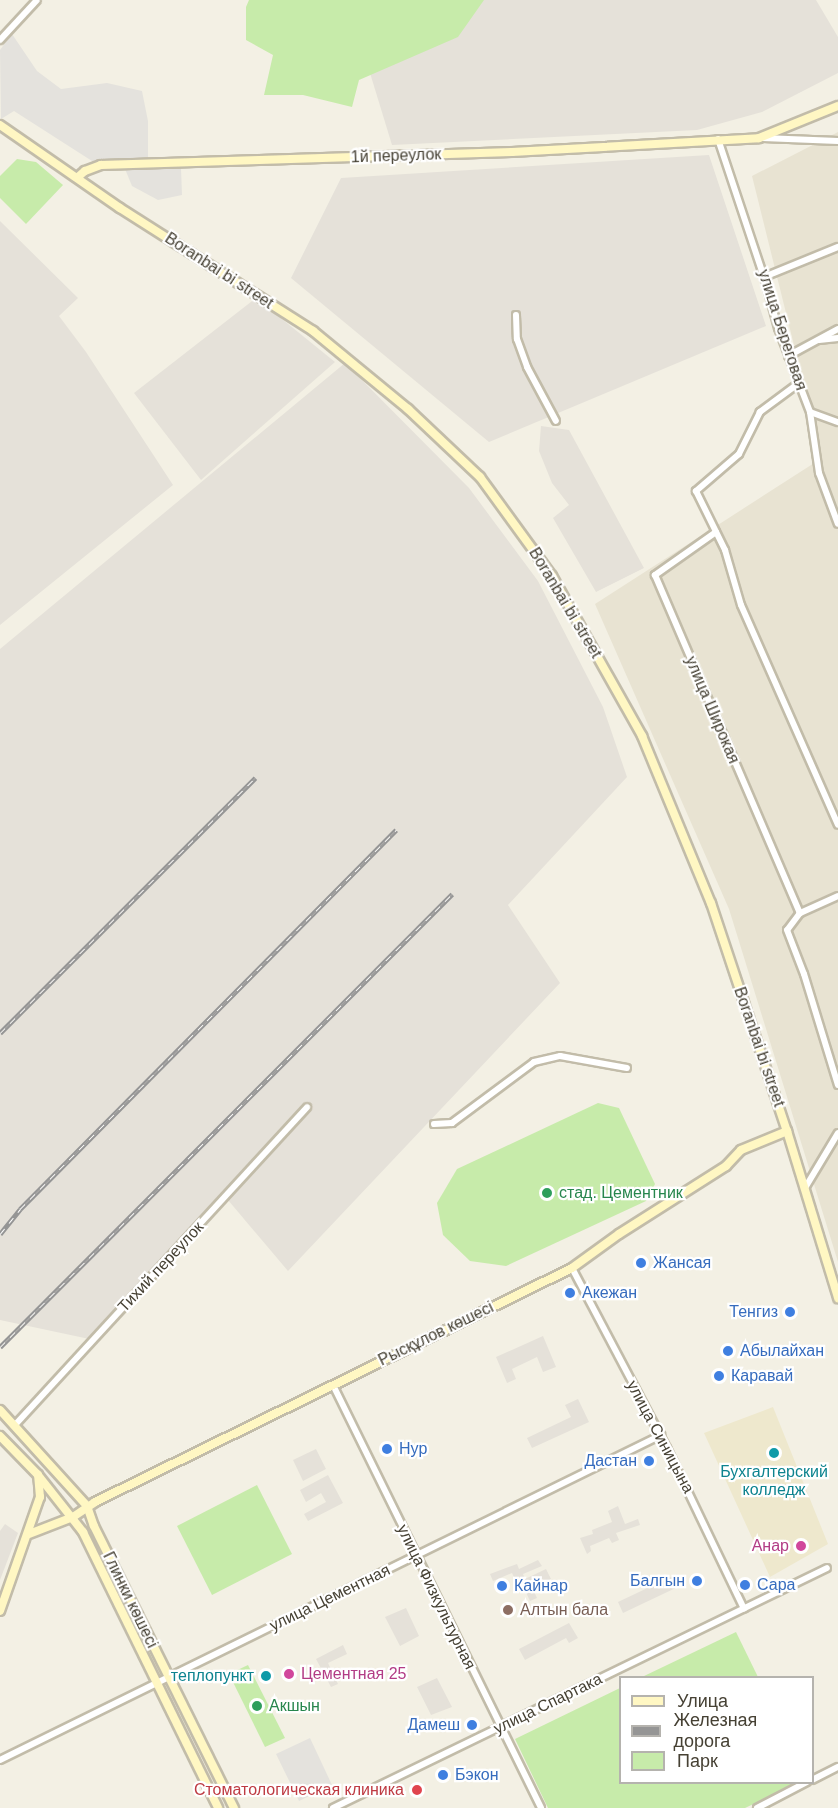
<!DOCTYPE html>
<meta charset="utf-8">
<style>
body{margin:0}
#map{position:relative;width:838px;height:1808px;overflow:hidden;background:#f3f0e4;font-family:Helvetica,sans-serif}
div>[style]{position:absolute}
.residential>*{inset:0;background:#e8e3d2}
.industrial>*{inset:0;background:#e5e1d9}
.education>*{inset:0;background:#eee8cd}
.green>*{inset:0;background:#c7ebaa}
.parking>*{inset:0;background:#e4e2dd}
.roads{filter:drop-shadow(2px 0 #c2bca9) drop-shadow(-2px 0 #c2bca9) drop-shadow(0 2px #c2bca9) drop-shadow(0 -2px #c2bca9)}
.street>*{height:6px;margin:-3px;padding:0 3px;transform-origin:3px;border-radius:3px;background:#fff}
.secondary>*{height:8px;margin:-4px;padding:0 4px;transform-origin:4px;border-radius:4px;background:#fff7c3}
.rail>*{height:4.5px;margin-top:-2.25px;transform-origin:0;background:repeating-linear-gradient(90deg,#fff 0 7px,#959595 0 14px);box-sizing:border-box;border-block:2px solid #959595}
.dots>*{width:16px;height:16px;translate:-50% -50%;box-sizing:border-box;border:3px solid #fff;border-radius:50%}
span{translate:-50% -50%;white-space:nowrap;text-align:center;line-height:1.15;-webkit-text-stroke:4.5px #fff;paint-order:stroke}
.street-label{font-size:16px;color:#464134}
.leisure-label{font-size:16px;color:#27864d}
.left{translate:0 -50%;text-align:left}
.shop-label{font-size:16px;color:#366cbe}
.right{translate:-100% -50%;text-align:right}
.culture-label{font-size:16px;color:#0d838f}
.hotel-label{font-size:16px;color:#b23c85}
.education-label{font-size:16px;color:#785e54}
.health-label{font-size:16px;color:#be3a42}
.legend{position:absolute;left:619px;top:1676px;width:195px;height:108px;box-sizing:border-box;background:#fff;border:2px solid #b5b3ae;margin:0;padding:8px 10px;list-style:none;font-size:18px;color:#464134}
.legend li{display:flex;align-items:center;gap:12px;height:30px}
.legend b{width:30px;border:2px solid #b5b3ae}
</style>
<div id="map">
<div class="residential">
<i style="clip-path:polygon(838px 132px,838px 1262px,729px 909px,595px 604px,822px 458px,752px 176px)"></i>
</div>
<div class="industrial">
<i style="clip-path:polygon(429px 0,816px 0,838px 37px,838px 73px,762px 112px,697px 130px,392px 145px,359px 37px)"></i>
<i style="clip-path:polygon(709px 155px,766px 326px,489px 442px,291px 278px,341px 178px)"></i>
<i style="clip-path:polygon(0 221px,78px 298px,59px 316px,86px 352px,173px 485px,0 625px)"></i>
<i style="clip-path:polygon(256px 298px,335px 362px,201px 480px,134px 393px)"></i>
<i style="clip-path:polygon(345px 363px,469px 488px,538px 581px,603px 707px,627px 777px,508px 905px,560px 983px,288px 1271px,228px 1200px,94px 1340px,0 1320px,0 649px)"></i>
<i style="clip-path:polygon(541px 426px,569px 430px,644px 568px,596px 592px,553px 518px,569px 505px,552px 483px,539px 451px)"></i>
<i style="clip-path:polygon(543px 1336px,556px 1367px,543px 1372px,537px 1357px,512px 1369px,516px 1379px,507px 1383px,496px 1357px)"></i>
<i style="clip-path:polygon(578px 1399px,589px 1422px,532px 1448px,527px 1438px,571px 1417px,565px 1405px)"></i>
<i style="clip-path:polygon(316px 1449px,326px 1469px,303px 1481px,293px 1460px)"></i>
<i style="clip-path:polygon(328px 1475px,343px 1503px,308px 1521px,304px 1514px,326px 1502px,321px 1493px,306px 1502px,300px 1490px)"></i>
<i style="clip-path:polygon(618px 1506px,625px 1524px,638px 1519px,640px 1525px,616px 1533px,619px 1540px,612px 1543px,609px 1538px,590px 1546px,591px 1551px,587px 1554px,580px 1538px,593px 1534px,592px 1530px,612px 1522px,608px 1511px)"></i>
<i style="clip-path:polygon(5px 1524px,18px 1533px,0 1580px,0 1531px)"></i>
<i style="clip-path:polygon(538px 1560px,542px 1566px,523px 1574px,525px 1579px,546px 1569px,551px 1579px,545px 1582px,542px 1579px,531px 1585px,537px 1598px,530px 1601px,524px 1588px,520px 1590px,512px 1573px,493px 1581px,490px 1574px,517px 1564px,519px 1569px)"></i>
<i style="clip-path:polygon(677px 1574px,682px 1585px,623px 1613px,618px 1602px)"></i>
<i style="clip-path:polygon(406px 1608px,419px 1636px,400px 1646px,385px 1617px)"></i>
<i style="clip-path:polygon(569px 1623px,578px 1638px,569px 1643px,566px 1638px,525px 1660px,519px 1649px)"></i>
<i style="clip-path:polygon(343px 1645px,347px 1654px,328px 1663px,338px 1684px,331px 1687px,316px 1659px)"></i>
<i style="clip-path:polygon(437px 1678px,452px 1707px,431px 1715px,417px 1687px)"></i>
</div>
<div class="education">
<i style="clip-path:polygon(773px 1407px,828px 1544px,770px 1577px,704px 1433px)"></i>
</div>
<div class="green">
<i style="clip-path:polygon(249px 0,484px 0,458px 37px,359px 80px,352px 107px,303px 95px,264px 95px,273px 55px,246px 40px,246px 7px)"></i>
<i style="clip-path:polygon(17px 159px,36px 162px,63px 185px,26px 224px,0 198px,0 176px)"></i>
<i style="clip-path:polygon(598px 1103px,619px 1108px,655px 1184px,646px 1201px,506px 1266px,470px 1261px,443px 1235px,437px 1203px,457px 1169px)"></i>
<i style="clip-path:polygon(257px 1485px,292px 1554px,212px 1595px,177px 1526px)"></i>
<i style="clip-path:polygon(736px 1632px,758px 1677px,642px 1677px)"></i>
<i style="clip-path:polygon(248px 1665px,285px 1738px,265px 1747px,229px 1674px)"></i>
<i style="clip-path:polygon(620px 1688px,620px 1782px,798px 1783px,745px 1808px,548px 1808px,515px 1739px)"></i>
</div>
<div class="parking">
<i style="clip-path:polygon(12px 34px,37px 71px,61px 89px,107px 83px,142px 91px,148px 121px,148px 159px,92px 161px,14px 111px,1px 119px,0 50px)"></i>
<i style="clip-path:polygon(181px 168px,182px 195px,158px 200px,132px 186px,125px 169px)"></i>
<i style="clip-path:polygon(310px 1738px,332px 1785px,299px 1801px,276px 1754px)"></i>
</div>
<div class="roads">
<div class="street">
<i style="left:0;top:40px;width:54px;rotate:-47.2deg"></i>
<i style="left:763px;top:138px;width:75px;rotate:2.3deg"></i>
<i style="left:718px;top:139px;width:145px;rotate:71.6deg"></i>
<i style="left:764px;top:277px;width:53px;rotate:74.6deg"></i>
<i style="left:778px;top:328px;width:90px;rotate:69.1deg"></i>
<i style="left:810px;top:412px;width:62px;rotate:81.6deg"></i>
<i style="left:819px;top:473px;width:54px;rotate:69.6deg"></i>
<i style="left:764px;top:277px;width:80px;rotate:-22.1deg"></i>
<i style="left:516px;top:315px;width:24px;rotate:88deg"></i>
<i style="left:517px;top:339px;width:30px;rotate:70deg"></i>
<i style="left:527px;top:367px;width:61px;rotate:61.8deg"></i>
<i style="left:819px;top:340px;width:19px;rotate:-6deg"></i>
<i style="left:788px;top:356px;width:57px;rotate:-28.4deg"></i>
<i style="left:799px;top:383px;width:49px;rotate:143.4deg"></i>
<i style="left:760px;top:412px;width:47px;rotate:116.6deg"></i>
<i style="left:739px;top:454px;width:57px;rotate:139.3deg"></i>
<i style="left:696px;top:491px;width:66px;rotate:63.8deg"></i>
<i style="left:725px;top:550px;width:57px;rotate:73.8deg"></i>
<i style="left:741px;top:605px;width:240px;rotate:66.2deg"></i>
<i style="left:810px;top:412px;width:30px;rotate:20deg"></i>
<i style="left:716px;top:532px;width:75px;rotate:144.8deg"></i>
<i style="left:655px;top:575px;width:368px;rotate:66.8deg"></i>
<i style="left:838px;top:896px;width:42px;rotate:155.9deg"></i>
<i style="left:800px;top:913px;width:21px;rotate:127deg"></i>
<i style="left:787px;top:930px;width:47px;rotate:68.9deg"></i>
<i style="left:804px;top:974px;width:116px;rotate:73deg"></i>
<i style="left:434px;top:1124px;width:18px;rotate:-3deg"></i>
<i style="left:452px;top:1123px;width:102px;rotate:-36.6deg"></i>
<i style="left:534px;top:1062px;width:27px;rotate:-13deg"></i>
<i style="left:560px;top:1056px;width:68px;rotate:10.2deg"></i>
<i style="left:805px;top:1188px;width:64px;rotate:-59deg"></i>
<i style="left:572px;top:1268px;width:204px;rotate:62.2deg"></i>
<i style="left:667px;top:1448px;width:178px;rotate:64.4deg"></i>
<i style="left:333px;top:1385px;width:471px;rotate:63.8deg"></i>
<i style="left:14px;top:1426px;width:433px;rotate:-47.4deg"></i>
<i style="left:0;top:1760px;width:737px;rotate:-26.18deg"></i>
<i style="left:812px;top:1780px;width:29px;rotate:-27deg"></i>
<i style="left:333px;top:1808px;width:549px;rotate:-25.91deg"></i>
<i style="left:757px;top:1808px;width:56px;rotate:-27.5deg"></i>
</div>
<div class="secondary">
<i style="left:0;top:125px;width:146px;rotate:34.7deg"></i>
<i style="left:120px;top:208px;width:229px;rotate:32.5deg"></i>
<i style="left:313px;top:331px;width:123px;rotate:39.4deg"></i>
<i style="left:408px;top:409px;width:99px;rotate:43.4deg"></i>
<i style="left:480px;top:477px;width:122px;rotate:54deg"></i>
<i style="left:552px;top:576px;width:184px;rotate:60.6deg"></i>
<i style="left:642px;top:736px;width:181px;rotate:67.6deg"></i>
<i style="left:711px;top:903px;width:240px;rotate:71.6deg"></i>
<i style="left:787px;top:1131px;width:175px;rotate:73deg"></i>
<i style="left:78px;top:177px;width:9px;rotate:-41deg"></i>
<i style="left:85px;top:171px;width:17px;rotate:-21deg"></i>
<i style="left:101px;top:165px;width:411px;rotate:-1.8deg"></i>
<i style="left:512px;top:152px;width:247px;rotate:-3.2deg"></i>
<i style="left:759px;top:138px;width:85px;rotate:-22.1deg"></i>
<i style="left:0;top:1410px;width:130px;rotate:47.8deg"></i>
<i style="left:87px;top:1506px;width:21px;rotate:71deg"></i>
<i style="left:94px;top:1526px;width:315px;rotate:63.6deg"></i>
<i style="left:0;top:1436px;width:54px;rotate:45.7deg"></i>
<i style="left:38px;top:1475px;width:73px;rotate:51.7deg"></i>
<i style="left:83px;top:1532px;width:307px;rotate:63.9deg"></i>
<i style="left:29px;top:1534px;width:47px;rotate:-21.1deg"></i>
<i style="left:73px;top:1517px;width:27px;rotate:-34deg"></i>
<i style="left:95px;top:1502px;width:531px;rotate:-26.13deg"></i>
<i style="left:572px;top:1268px;width:58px;rotate:-35.9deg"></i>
<i style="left:619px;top:1234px;width:127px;rotate:-32.4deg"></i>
<i style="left:726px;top:1166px;width:22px;rotate:-47deg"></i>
<i style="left:741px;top:1150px;width:50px;rotate:-22.4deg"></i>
<i style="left:0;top:1611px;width:121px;rotate:-70.7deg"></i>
<i style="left:40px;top:1497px;width:22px;rotate:-95deg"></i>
</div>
</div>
<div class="rail">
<i style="left:0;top:1033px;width:361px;rotate:-45deg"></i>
<i style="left:0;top:1234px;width:32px;rotate:-51deg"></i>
<i style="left:20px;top:1209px;width:534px;rotate:-45.23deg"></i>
<i style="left:0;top:1347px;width:640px;rotate:-45.06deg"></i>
</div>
<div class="dots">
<i style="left:547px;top:1193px;background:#2e9e5b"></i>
<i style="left:641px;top:1263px;background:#3f7fe0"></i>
<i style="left:570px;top:1293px;background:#3f7fe0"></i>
<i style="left:790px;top:1312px;background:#3f7fe0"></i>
<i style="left:728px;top:1351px;background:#3f7fe0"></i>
<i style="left:719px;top:1376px;background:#3f7fe0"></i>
<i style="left:387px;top:1449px;background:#3f7fe0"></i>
<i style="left:774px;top:1453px;background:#0f9aa8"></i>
<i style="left:649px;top:1461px;background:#3f7fe0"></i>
<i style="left:801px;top:1546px;background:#d1479c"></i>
<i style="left:697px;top:1581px;background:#3f7fe0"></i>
<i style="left:745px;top:1585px;background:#3f7fe0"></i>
<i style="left:502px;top:1586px;background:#3f7fe0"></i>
<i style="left:508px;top:1610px;background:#8d6e63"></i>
<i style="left:289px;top:1674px;background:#d1479c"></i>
<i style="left:266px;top:1676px;background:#0f9aa8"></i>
<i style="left:257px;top:1706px;background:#2e9e5b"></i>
<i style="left:472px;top:1725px;background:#3f7fe0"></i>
<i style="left:443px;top:1775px;background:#3f7fe0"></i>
<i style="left:417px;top:1790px;background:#e0444e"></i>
</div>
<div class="street-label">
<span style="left:396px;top:156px;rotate:-2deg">1й переулок</span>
<span style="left:219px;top:271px;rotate:33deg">Boranbai bi street</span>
<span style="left:782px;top:330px;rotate:72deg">улица Береговая</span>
<span style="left:565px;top:603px;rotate:59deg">Boranbai bi street</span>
<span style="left:712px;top:710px;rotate:67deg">улица Широкая</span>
<span style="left:759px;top:1047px;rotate:71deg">Boranbai bi street</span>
<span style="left:161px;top:1267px;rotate:-47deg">Тихий переулок</span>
<span style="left:436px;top:1334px;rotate:-26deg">Рысқұлов көшесі</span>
<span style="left:660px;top:1437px;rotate:62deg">улица Синицына</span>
<span style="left:436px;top:1597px;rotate:64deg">улица Физкультурная</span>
<span style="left:330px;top:1598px;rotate:-26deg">улица Цементная</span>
<span style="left:130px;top:1600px;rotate:64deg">Глинки көшесі</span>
<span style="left:548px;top:1704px;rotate:-26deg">улица Спартака</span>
</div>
<div class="leisure-label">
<span class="left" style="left:559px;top:1193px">стад. Цементник</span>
<span class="left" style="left:269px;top:1706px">Акшын</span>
</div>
<div class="shop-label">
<span class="left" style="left:653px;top:1263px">Жансая</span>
<span class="left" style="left:582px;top:1293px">Акежан</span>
<span class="right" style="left:778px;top:1312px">Тенгиз</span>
<span class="left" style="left:740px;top:1351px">Абылайхан</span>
<span class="left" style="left:731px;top:1376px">Каравай</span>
<span class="left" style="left:399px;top:1449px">Нур</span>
<span class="right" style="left:637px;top:1461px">Дастан</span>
<span class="right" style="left:685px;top:1581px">Балгын</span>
<span class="left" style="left:757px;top:1585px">Сара</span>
<span class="left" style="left:514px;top:1586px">Кайнар</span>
<span class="right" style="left:460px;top:1725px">Дамеш</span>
<span class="left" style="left:455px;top:1775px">Бэкон</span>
</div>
<div class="culture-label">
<span style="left:774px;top:1481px">Бухгалтерский<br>колледж</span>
<span class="right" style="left:254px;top:1676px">теплопункт</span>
</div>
<div class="hotel-label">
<span class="right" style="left:789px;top:1546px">Анар</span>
<span class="left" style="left:301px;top:1674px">Цементная 25</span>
</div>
<div class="education-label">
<span class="left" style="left:520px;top:1610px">Алтын бала</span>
</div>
<div class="health-label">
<span class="right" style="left:404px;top:1790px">Стоматологическая клиника</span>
</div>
<ul class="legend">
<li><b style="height:8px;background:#fff7c3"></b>Улица</li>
<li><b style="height:8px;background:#959595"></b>Железная дорога</li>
<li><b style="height:16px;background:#c7ebaa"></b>Парк</li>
</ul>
</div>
